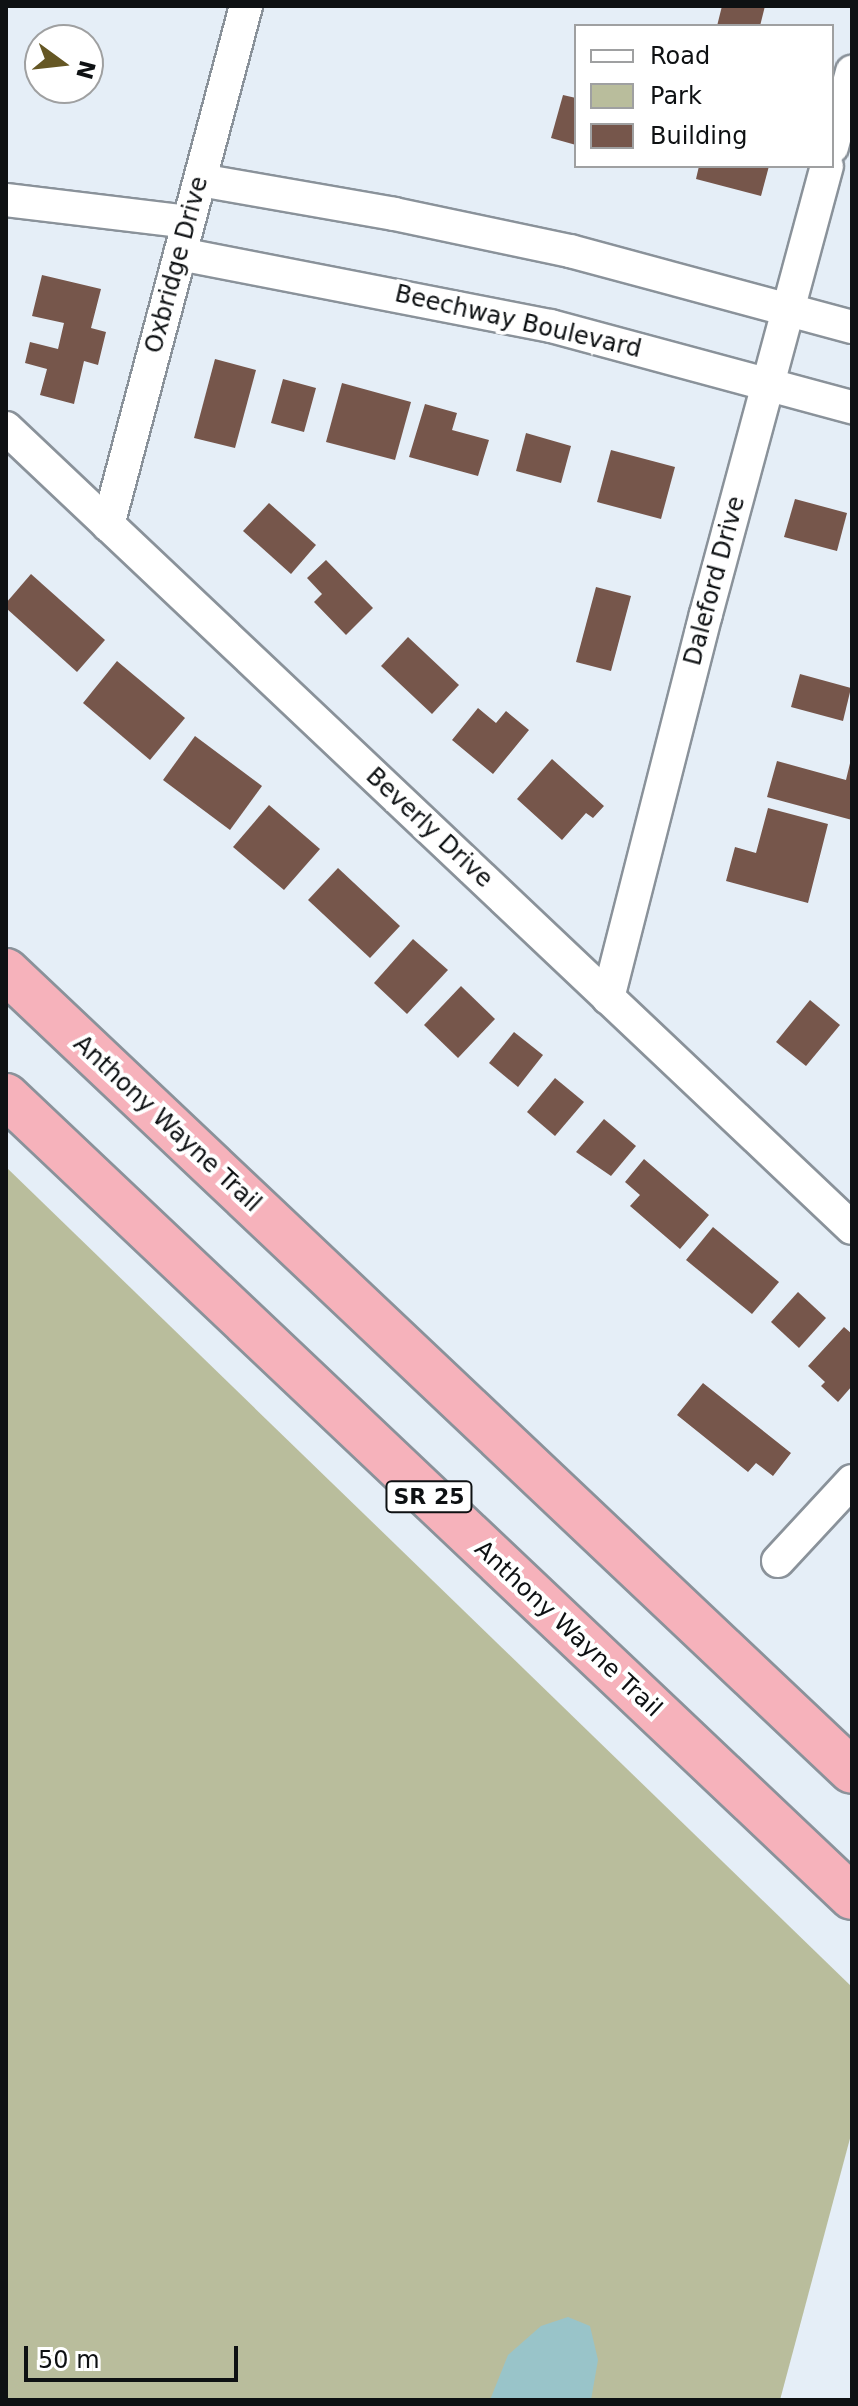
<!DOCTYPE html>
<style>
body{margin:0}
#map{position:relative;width:858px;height:2406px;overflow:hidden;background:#e5eef7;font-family:"DejaVu Sans",sans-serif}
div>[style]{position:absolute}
.green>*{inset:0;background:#b9bd9c}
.water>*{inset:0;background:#99c4c9}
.building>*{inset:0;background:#76564b}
.roads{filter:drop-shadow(2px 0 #8a929a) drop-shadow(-2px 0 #8a929a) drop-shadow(0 2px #8a929a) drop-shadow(0 -2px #8a929a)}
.minor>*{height:32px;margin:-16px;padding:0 16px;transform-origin:16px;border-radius:16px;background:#fff}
.trunk>*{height:44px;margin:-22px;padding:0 22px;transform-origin:22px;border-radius:22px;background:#f6b2bb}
span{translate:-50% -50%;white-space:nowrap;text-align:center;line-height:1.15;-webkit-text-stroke:8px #fff;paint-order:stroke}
.shield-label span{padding:2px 6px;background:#fff;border:2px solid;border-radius:6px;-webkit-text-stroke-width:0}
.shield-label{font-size:22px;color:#0e1113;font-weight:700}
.street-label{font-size:24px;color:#0e1113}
.frame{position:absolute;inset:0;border:8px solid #0e1113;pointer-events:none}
.legend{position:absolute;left:574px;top:24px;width:260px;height:144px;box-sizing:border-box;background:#fff;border:2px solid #9fa0a1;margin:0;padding:10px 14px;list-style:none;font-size:24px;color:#0e1113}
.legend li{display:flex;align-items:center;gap:16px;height:40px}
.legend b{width:40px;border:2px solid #9fa0a1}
.north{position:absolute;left:24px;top:24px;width:80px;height:80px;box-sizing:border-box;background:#fff;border:2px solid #9fa0a1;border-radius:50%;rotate:105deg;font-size:22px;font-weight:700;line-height:32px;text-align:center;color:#0e1113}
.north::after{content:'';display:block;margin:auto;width:28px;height:36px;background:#655724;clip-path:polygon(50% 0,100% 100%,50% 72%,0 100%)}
.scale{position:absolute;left:24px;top:2346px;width:214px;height:36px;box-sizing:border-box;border:4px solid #0e1113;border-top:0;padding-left:10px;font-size:24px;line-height:28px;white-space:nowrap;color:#0e1113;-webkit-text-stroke:6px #fff;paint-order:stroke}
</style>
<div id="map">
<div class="green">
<i style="clip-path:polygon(6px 1167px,852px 1987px,852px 2131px,780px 2400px,6px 2400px)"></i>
</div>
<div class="water">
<i style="clip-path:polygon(568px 2317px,590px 2326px,598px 2360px,591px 2400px,490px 2400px,508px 2355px,541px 2326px)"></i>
</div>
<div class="building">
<i style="clip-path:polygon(722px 6px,765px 6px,760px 26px,717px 26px)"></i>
<i style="clip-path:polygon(563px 95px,576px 98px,576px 145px,551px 138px)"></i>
<i style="clip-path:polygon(699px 166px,769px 166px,761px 196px,696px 179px)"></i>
<i style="clip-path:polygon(42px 275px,101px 289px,91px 328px,106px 332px,98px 365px,84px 361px,74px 404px,40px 395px,47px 369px,25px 363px,30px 342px,58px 349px,64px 323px,32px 316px)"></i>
<i style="clip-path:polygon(215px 359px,256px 370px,235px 448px,194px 438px)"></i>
<i style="clip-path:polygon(283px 379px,316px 388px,304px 432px,271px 423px)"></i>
<i style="clip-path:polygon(342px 383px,411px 402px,395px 460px,326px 442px)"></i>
<i style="clip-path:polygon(425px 404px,457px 413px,452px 430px,489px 440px,478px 476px,409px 457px)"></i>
<i style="clip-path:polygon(526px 433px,571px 446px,561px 483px,516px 471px)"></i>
<i style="clip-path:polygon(611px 450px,675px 467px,661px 519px,597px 502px)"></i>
<i style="clip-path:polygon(795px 499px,847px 513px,837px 551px,784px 537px)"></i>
<i style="clip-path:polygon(269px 503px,316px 545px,291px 574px,243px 531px)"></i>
<i style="clip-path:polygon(326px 560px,373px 608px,346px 635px,314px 602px,322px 594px,307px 578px)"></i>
<i style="clip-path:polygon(31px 574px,105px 640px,77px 672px,6px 608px,6px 603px)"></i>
<i style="clip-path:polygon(596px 587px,631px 596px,611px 671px,576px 662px)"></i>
<i style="clip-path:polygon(408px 637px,459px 685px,432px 714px,381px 666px)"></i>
<i style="clip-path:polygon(117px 661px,185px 718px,150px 760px,83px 703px)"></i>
<i style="clip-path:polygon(800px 674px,851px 688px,843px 721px,791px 707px)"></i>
<i style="clip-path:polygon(478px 708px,496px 723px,506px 711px,529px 730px,493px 774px,452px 740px)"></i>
<i style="clip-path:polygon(195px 736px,262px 786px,230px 830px,163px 780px)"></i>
<i style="clip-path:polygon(552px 759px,604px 806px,593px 818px,586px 813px,562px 840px,517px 799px)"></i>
<i style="clip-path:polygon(851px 759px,852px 820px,767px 797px,777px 761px,846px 780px)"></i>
<i style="clip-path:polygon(269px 805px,320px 849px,284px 890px,233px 847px)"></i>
<i style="clip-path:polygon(768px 808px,828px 824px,808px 903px,726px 881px,735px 847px,756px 853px)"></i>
<i style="clip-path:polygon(338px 868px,400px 926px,370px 958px,308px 900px)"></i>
<i style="clip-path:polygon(413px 939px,448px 970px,407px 1014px,374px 983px)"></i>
<i style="clip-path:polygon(461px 986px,495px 1019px,458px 1058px,424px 1025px)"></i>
<i style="clip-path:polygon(810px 1000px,840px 1025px,806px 1066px,776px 1042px)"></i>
<i style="clip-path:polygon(514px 1032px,543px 1055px,518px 1087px,489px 1063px)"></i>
<i style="clip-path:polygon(555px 1078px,584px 1102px,555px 1136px,527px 1112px)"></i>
<i style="clip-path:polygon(604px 1119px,636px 1146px,611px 1176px,576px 1152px)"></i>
<i style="clip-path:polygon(644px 1159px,709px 1215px,680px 1249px,630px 1206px,640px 1195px,625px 1182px)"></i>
<i style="clip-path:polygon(713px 1227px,779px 1282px,752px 1314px,686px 1260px)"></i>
<i style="clip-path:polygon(798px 1292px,826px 1318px,799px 1348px,771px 1322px)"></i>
<i style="clip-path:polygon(844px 1327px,852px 1334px,852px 1386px,838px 1402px,821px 1386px,825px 1382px,808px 1366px)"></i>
<i style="clip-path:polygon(703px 1383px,791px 1453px,773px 1476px,756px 1463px,748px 1472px,677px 1415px)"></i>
</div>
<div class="roads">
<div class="minor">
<i style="left:832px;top:147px;width:78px;rotate:-75.1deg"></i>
<i style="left:200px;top:180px;width:197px;rotate:9.9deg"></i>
<i style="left:394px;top:214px;width:180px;rotate:11.9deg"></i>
<i style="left:570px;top:251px;width:292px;rotate:15.1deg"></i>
<i style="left:6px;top:200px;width:183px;rotate:6.9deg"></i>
<i style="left:180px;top:254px;width:378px;rotate:11deg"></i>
<i style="left:551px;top:326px;width:312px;rotate:15.1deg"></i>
<i style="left:6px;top:428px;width:1164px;rotate:43.4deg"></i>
<i style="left:108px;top:525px;width:537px;rotate:-75.11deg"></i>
<i style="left:608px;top:998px;width:396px;rotate:-75.7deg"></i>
<i style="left:706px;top:614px;width:464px;rotate:-74.9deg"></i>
<i style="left:778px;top:1561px;width:109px;rotate:-47.2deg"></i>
</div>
<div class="trunk">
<i style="left:6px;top:971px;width:1164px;rotate:43.4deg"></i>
<i style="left:6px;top:1096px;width:1165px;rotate:43.43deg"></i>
</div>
</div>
<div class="shield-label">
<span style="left:429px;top:1497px">SR 25</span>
</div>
<div class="street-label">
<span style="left:177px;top:265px;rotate:-75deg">Oxbridge Drive</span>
<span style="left:518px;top:322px;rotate:13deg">Beechway Boulevard</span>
<span style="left:715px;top:581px;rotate:-75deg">Daleford Drive</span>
<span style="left:429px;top:828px;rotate:43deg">Beverly Drive</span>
<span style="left:167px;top:1124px;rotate:43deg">Anthony Wayne Trail</span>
<span style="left:568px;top:1629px;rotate:43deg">Anthony Wayne Trail</span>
</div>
<div class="frame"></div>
<ul class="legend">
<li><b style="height:10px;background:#fff"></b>Road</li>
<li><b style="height:22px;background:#b9bd9c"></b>Park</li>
<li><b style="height:22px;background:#76564b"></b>Building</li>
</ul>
<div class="north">N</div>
<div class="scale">50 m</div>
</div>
